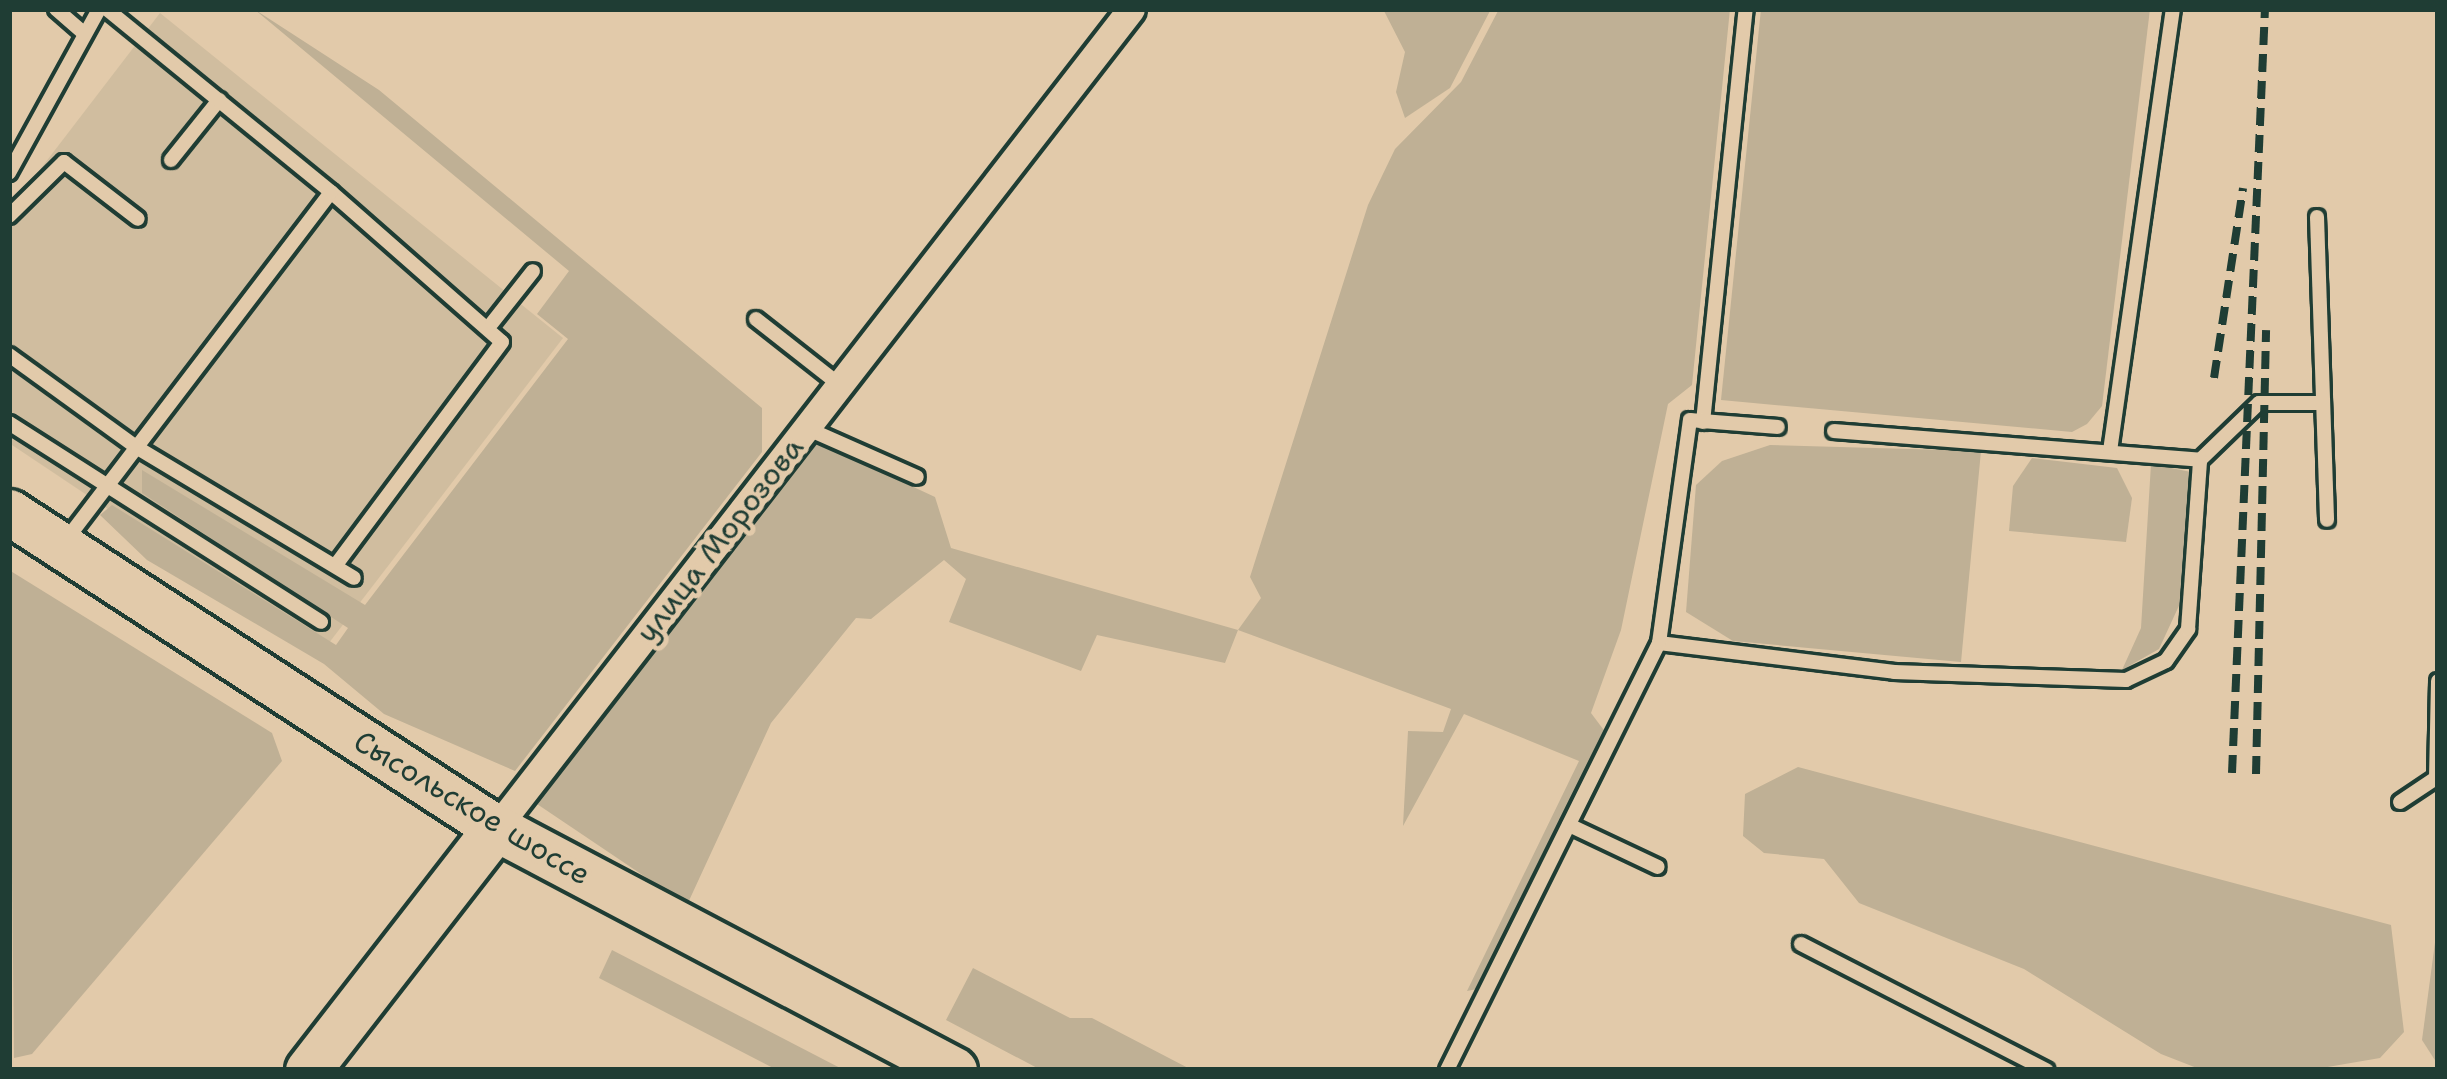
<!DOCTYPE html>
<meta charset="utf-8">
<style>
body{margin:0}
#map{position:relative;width:2447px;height:1079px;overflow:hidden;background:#e2caaa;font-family:"Shantell Sans",sans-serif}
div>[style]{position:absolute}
.built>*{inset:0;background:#d0bd9f}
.green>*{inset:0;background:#bfb095}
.roads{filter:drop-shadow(3px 0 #1f3d34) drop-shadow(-3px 0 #1f3d34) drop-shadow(0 3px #1f3d34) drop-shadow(0 -3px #1f3d34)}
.service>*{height:14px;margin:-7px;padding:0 7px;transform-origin:7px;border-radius:7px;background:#e2caaa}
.minor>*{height:27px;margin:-13.5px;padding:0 13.5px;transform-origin:13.5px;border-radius:13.5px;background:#e2caaa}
.primary>*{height:45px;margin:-22.5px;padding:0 22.5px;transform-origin:22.5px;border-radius:22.5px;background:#e2caaa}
.rail>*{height:8px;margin-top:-4px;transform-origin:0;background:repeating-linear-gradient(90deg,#1f3d34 0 18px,transparent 0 27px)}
span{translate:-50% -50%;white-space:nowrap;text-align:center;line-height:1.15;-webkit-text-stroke:10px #e2caaa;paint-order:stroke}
.street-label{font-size:30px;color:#1f3d34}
.frame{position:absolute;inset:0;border:12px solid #1f3d34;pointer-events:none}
</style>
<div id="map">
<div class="built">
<i style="clip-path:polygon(160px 13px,563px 338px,322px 652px,9px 443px,9px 210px)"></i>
</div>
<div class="green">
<i style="clip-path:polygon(254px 9px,379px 90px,762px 408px,762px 452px,515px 771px,384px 714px,324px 664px,147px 560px,100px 515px,112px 505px,336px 645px,348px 628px,142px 493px,142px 470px,365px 605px,568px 339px,537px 314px,569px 271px)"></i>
<i style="clip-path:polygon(1383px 9px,1491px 9px,1450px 88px,1405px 118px,1396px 92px,1405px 52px)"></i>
<i style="clip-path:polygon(1499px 9px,1730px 9px,1692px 385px,1668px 404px,1621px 630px,1591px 713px,1606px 733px,1482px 988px,1467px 991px,1579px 761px,1464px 714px,1403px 826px,1408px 731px,1443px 732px,1451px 709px,1238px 630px,1225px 663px,1097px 635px,1081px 671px,949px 622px,966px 579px,944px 560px,871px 619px,856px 618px,771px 723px,687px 905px,537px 804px,817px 442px,935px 497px,951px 548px,1238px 630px,1261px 598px,1250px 577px,1368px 205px,1395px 149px,1461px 82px)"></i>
<i style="clip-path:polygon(1761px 9px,2150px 9px,2102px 406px,2087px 424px,2072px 432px,1721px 400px)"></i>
<i style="clip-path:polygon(1770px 445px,1981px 451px,1961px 662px,1733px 641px,1686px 612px,1696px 485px,1722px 461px)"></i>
<i style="clip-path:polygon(2032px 458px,2117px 468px,2132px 498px,2126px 542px,2009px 531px,2013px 486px)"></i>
<i style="clip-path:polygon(2151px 464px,2191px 472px,2183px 597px,2159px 649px,2122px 670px,2141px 628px)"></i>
<i style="clip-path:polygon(9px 570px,272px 733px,282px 761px,32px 1054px,14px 1058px)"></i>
<i style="clip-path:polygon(1798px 767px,2391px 925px,2404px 1032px,2380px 1058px,2310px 1070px,2202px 1070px,2161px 1054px,2024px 969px,1859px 903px,1824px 859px,1764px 853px,1743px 836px,1745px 794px)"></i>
<i style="clip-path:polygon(2438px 920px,2438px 1065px,2422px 1040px)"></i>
<i style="clip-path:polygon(612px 950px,844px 1070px,777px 1070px,599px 978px)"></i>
<i style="clip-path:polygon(973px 968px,1070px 1018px,1092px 1018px,1192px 1070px,1041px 1070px,946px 1020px)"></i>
</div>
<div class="roads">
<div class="service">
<i style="left:56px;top:9px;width:35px;rotate:41deg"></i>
<i style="left:171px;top:160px;width:77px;rotate:-51.3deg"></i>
<i style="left:9px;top:173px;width:187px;rotate:-61.2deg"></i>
<i style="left:331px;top:192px;width:227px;rotate:41.3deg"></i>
<i style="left:502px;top:342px;width:279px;rotate:126.7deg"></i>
<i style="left:9px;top:216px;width:77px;rotate:-44.5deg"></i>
<i style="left:64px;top:162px;width:93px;rotate:37.6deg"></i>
<i style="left:2317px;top:217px;width:303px;rotate:88.1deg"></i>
<i style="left:756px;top:319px;width:107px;rotate:38.2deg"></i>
<i style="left:492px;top:323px;width:66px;rotate:-51.7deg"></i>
<i style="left:9px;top:355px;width:157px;rotate:35.9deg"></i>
<i style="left:136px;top:447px;width:254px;rotate:31deg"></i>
<i style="left:1703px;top:422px;width:415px;rotate:-84.1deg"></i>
<i style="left:9px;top:423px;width:370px;rotate:32.5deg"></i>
<i style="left:806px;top:428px;width:121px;rotate:23.8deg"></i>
<i style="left:1834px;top:431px;width:367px;rotate:4.5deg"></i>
<i style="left:2200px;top:460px;width:82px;rotate:-44deg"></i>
<i style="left:2259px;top:403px;width:64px"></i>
<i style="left:2110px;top:451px;width:446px;rotate:-81.9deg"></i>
<i style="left:66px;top:540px;width:437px;rotate:-52.7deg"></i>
<i style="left:331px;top:192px;width:289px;rotate:-140.8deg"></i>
<i style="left:1659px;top:643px;width:237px;rotate:7deg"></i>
<i style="left:1894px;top:672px;width:232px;rotate:2deg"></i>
<i style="left:2126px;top:680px;width:44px;rotate:-25.4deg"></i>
<i style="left:2166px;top:661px;width:39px;rotate:-55deg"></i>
<i style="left:2188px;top:629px;width:169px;rotate:-85.9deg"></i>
<i style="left:2400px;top:802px;width:43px;rotate:-33.7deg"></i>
<i style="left:2436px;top:778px;width:97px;rotate:-88.8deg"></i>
<i style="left:1569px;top:825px;width:98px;rotate:25.3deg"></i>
<i style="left:1801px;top:944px;width:276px;rotate:27.2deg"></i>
<i style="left:1447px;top:1070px;width:477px;rotate:-63.6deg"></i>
<i style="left:1659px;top:643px;width:225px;rotate:-82.1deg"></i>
<i style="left:1690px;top:420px;width:88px;rotate:4.5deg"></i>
</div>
<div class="minor">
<i style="left:496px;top:828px;width:1036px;rotate:-52.21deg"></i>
</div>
<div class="primary">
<i style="left:9px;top:512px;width:581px;rotate:32.98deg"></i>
<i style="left:496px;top:828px;width:518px;rotate:27.85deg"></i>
<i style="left:308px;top:1070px;width:306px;rotate:-52.2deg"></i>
</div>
</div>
<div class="rail">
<i style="left:2214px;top:378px;width:192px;rotate:-81.3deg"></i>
<i style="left:2232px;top:773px;width:765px;rotate:-87.53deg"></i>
<i style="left:2256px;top:774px;width:444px;rotate:-88.7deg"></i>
</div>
<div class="street-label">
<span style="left:720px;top:540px;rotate:-52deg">улица Морозова</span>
<span style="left:472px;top:808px;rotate:31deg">Сысольское шоссе</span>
</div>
<div class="frame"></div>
</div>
